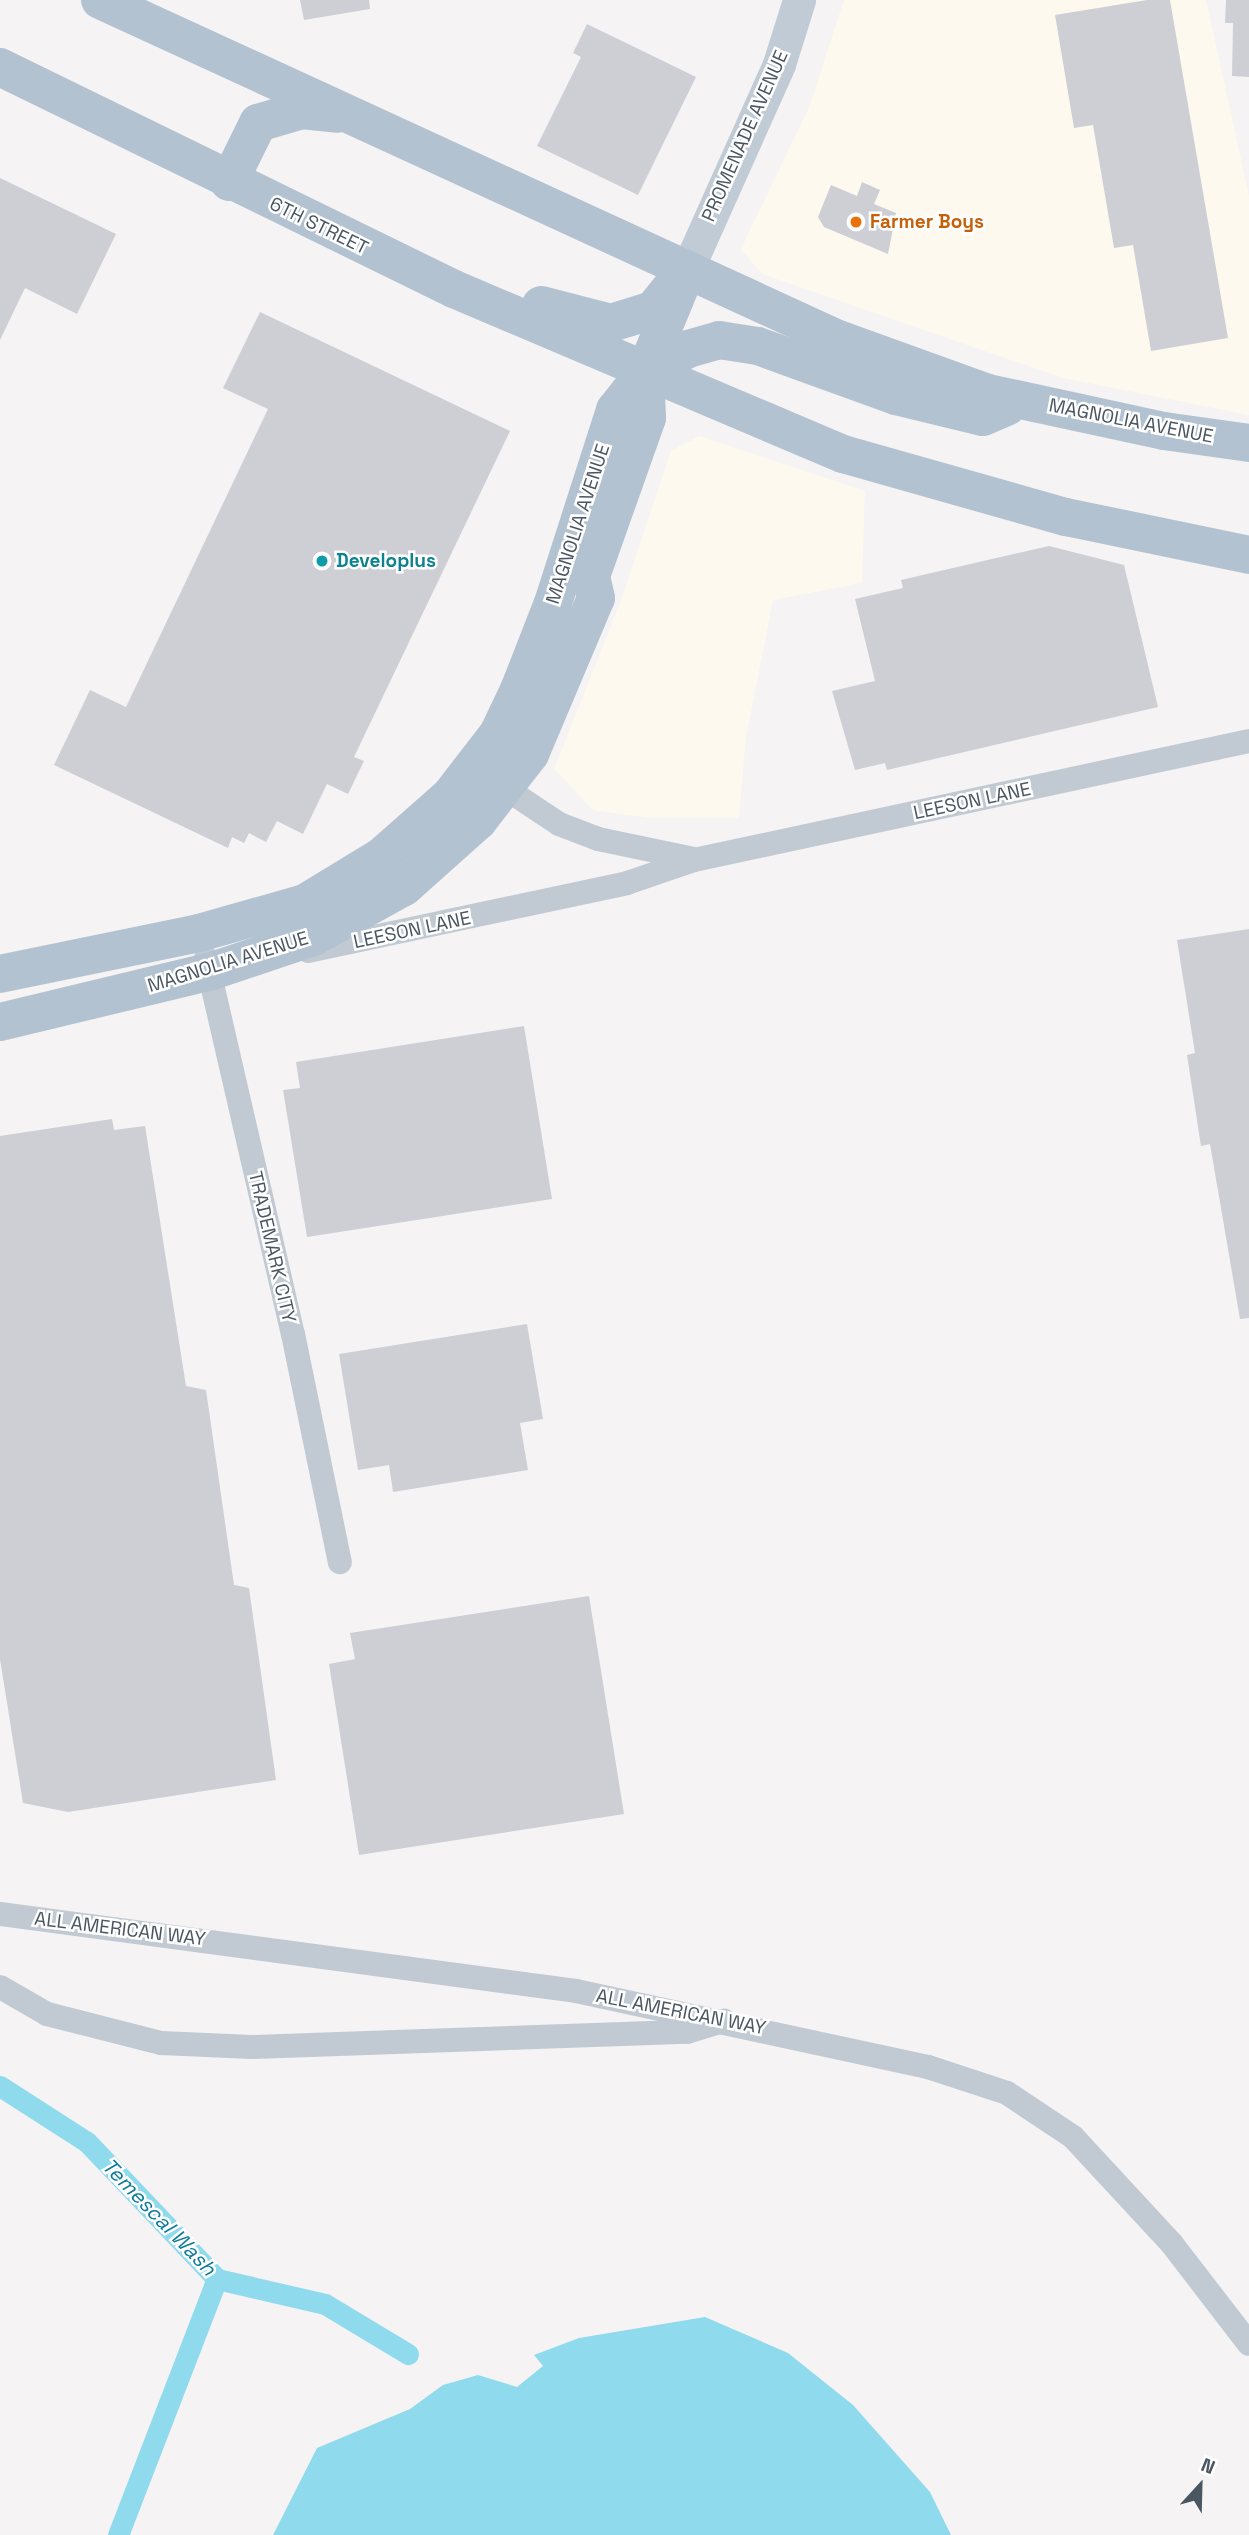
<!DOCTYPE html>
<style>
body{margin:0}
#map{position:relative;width:1249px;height:2535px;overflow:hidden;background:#f5f3f3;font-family:"Space Grotesk",sans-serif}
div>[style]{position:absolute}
.commercial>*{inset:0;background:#fdf9ef}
.water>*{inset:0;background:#90daee}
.canal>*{height:21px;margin:-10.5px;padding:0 10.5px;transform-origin:10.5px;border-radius:10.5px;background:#90daee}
.building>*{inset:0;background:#cdcfd5}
.street>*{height:24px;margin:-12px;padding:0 12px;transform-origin:12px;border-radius:12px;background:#c1cad2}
.secondary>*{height:33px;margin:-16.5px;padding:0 16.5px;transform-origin:16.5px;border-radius:16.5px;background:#c1cbd6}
.primary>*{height:38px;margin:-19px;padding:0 19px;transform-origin:19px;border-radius:19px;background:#b3c2d1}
.dots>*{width:19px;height:19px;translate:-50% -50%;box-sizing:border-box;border:4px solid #fff;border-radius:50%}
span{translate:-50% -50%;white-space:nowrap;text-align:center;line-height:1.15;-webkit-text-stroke:5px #fff;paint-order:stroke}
.street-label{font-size:19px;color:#4a5661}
.food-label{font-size:19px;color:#c56008;font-weight:700}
.left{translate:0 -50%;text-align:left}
.culture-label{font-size:19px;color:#0d838f;font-weight:700}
.water-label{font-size:21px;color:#0c7c9b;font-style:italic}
.north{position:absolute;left:1165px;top:2451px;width:70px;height:70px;-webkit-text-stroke:5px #fff;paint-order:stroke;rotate:22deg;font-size:19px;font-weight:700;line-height:28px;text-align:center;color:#4a5661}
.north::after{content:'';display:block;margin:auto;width:24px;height:32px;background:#4a5661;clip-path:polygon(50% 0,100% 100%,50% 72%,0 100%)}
</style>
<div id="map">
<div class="commercial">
<i style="clip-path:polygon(844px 0,1206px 0,1249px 196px,1249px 415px,1063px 378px,762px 274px,741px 249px,810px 105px)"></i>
<i style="clip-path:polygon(699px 436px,865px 491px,862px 583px,773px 600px,746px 737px,739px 818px,649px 818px,593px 810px,554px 769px,619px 606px,671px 451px)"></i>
</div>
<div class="water">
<i style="clip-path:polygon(705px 2317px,788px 2353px,853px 2405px,930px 2492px,951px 2535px,273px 2535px,317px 2448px,410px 2409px,443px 2385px,478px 2375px,517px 2387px,543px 2366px,534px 2355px,579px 2338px)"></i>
</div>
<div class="canal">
<i style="left:0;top:2086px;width:103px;rotate:32.8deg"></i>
<i style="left:87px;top:2142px;width:189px;rotate:46.5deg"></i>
<i style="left:217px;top:2279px;width:111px;rotate:13deg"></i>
<i style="left:325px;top:2304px;width:97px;rotate:31.1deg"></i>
<i style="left:118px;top:2535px;width:274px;rotate:-68.9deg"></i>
</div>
<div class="building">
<i style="clip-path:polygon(300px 0,369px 0,370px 9px,304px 20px)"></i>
<i style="clip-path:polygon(1147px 0,1170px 0,1228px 338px,1151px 351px,1133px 245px,1114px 248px,1093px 125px,1074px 128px,1055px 15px)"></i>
<i style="clip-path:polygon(1226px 0,1249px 0,1249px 77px,1232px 76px,1233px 23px,1225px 23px)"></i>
<i style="clip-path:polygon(587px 24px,696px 77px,638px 195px,537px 146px,581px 57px,573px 53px)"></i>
<i style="clip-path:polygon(0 178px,116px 234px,77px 314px,25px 288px,0 340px)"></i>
<i style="clip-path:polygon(862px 182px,880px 190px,874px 204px,896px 213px,888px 254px,824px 227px,818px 217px,831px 185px,857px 196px)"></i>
<i style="clip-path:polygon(260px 312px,510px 431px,354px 757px,364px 761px,348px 794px,327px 784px,303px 834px,277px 821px,266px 842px,249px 833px,244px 843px,232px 837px,228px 848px,54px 765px,90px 690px,126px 707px,268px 409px,223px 388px)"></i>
<i style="clip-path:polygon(1049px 546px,1124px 565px,1158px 707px,887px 770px,885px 763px,855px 770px,832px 691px,875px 681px,855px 599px,903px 588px,901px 580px)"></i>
<i style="clip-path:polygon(1249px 929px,1249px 1318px,1240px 1319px,1210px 1144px,1201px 1146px,1187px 1055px,1195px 1053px,1177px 940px)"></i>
<i style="clip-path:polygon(524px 1026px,552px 1199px,307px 1237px,283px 1090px,300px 1088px,296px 1062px)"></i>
<i style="clip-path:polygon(112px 1119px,114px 1130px,145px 1126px,186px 1386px,206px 1390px,234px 1585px,249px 1588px,276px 1780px,68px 1812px,23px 1803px,0 1659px,0 1136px)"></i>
<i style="clip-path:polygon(527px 1324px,543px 1419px,520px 1423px,528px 1470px,393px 1492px,389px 1465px,358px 1470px,339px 1354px)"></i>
<i style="clip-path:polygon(589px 1596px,624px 1814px,359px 1855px,329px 1664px,355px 1659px,350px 1633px)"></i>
</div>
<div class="street">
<i style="left:493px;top:780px;width:79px;rotate:33.7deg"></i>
<i style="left:559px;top:824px;width:42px;rotate:21deg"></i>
<i style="left:598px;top:839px;width:98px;rotate:11.8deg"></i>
<i style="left:308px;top:951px;width:326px;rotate:-12deg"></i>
<i style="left:627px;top:883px;width:71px;rotate:-18.9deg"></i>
<i style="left:694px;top:860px;width:568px;rotate:-12.1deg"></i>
<i style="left:206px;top:958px;width:386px;rotate:77deg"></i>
<i style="left:293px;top:1334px;width:233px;rotate:78.4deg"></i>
<i style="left:0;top:1914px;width:581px;rotate:7.61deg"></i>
<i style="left:576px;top:1991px;width:360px;rotate:12.2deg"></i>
<i style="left:928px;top:2067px;width:83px;rotate:18.2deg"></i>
<i style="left:1007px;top:2093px;width:79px;rotate:33.7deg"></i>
<i style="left:1073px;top:2137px;width:146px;rotate:47.2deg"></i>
<i style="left:1172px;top:2244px;width:126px;rotate:52.4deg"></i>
<i style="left:0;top:1987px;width:54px;rotate:29.9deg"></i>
<i style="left:47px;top:2014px;width:118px;rotate:14.3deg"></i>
<i style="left:161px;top:2043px;width:91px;rotate:2.5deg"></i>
<i style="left:252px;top:2047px;width:435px;rotate:-2deg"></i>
<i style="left:687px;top:2032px;width:39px;rotate:-17deg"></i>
</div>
<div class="secondary">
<i style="left:687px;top:270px;width:226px;rotate:-65.9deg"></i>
<i style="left:779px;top:64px;width:67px;rotate:-72.6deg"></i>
</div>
<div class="primary">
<i style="left:100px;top:0;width:812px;rotate:24.67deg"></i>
<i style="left:838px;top:339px;width:159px;rotate:19.8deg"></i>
<i style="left:988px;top:393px;width:180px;rotate:12.2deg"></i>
<i style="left:1164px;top:431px;width:86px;rotate:8deg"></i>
<i style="left:0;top:67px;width:505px;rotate:26.06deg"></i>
<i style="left:454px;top:289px;width:423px;rotate:23deg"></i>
<i style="left:843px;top:454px;width:232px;rotate:15.8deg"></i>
<i style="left:1066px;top:517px;width:187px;rotate:11.7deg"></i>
<i style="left:229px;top:182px;width:66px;rotate:-63.8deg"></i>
<i style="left:258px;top:123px;width:46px;rotate:-16.5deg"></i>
<i style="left:302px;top:110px;width:36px;rotate:6deg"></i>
<i style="left:541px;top:305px;width:72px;rotate:14.4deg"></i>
<i style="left:611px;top:323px;width:44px;rotate:-17.2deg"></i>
<i style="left:653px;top:310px;width:36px;rotate:-51deg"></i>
<i style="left:645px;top:372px;width:49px;rotate:-28.1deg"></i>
<i style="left:688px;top:349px;width:32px;rotate:-16deg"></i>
<i style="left:719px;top:340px;width:39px;rotate:9deg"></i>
<i style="left:758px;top:346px;width:147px;rotate:19.9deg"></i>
<i style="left:896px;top:396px;width:89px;rotate:13.6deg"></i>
<i style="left:983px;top:417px;width:26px;rotate:-23deg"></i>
<i style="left:0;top:974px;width:203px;rotate:-11.6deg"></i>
<i style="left:199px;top:933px;width:110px;rotate:-15.8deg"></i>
<i style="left:305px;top:903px;width:90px;rotate:-31.4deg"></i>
<i style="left:382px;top:856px;width:91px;rotate:-41.4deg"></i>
<i style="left:450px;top:796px;width:78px;rotate:-52.3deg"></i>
<i style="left:498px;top:734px;width:49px;rotate:-64.5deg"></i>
<i style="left:519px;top:690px;width:93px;rotate:-68.7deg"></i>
<i style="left:553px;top:603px;width:203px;rotate:-72.2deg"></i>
<i style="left:615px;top:410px;width:48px;rotate:-51.7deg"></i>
<i style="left:645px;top:372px;width:110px;rotate:-67.6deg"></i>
<i style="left:0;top:1022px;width:215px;rotate:-13.5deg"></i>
<i style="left:209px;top:972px;width:110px;rotate:-18.6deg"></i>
<i style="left:313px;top:937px;width:104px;rotate:-28.8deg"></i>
<i style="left:404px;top:887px;width:99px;rotate:-41.7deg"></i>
<i style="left:478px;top:821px;width:85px;rotate:-52.2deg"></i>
<i style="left:530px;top:754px;width:169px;rotate:-67.1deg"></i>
<i style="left:596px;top:598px;width:23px;rotate:-103deg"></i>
<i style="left:591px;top:576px;width:168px;rotate:-70.5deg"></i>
<i style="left:647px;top:418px;width:46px;rotate:-92.5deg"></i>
</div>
<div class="dots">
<i style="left:856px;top:222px;background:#e8710a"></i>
<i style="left:322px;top:561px;background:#0f9aa8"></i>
</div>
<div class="street-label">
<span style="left:745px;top:136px;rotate:-66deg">PROMENADE AVENUE</span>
<span style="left:319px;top:226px;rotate:26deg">6TH STREET</span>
<span style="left:1131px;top:421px;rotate:11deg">MAGNOLIA AVENUE</span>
<span style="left:578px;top:524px;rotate:-72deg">MAGNOLIA AVENUE</span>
<span style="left:972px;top:801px;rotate:-12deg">LEESON LANE</span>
<span style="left:412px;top:930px;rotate:-12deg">LEESON LANE</span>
<span style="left:228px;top:962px;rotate:-17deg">MAGNOLIA AVENUE</span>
<span style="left:272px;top:1247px;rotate:77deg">TRADEMARK CITY</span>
<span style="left:120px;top:1929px;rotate:7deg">ALL AMERICAN WAY</span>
<span style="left:681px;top:2012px;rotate:11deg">ALL AMERICAN WAY</span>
</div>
<div class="food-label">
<span class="left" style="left:870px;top:222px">Farmer Boys</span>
</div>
<div class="culture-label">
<span class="left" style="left:336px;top:561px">Developlus</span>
</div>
<div class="water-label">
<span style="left:159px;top:2217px;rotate:46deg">Temescal Wash</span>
</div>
<div class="north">N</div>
</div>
